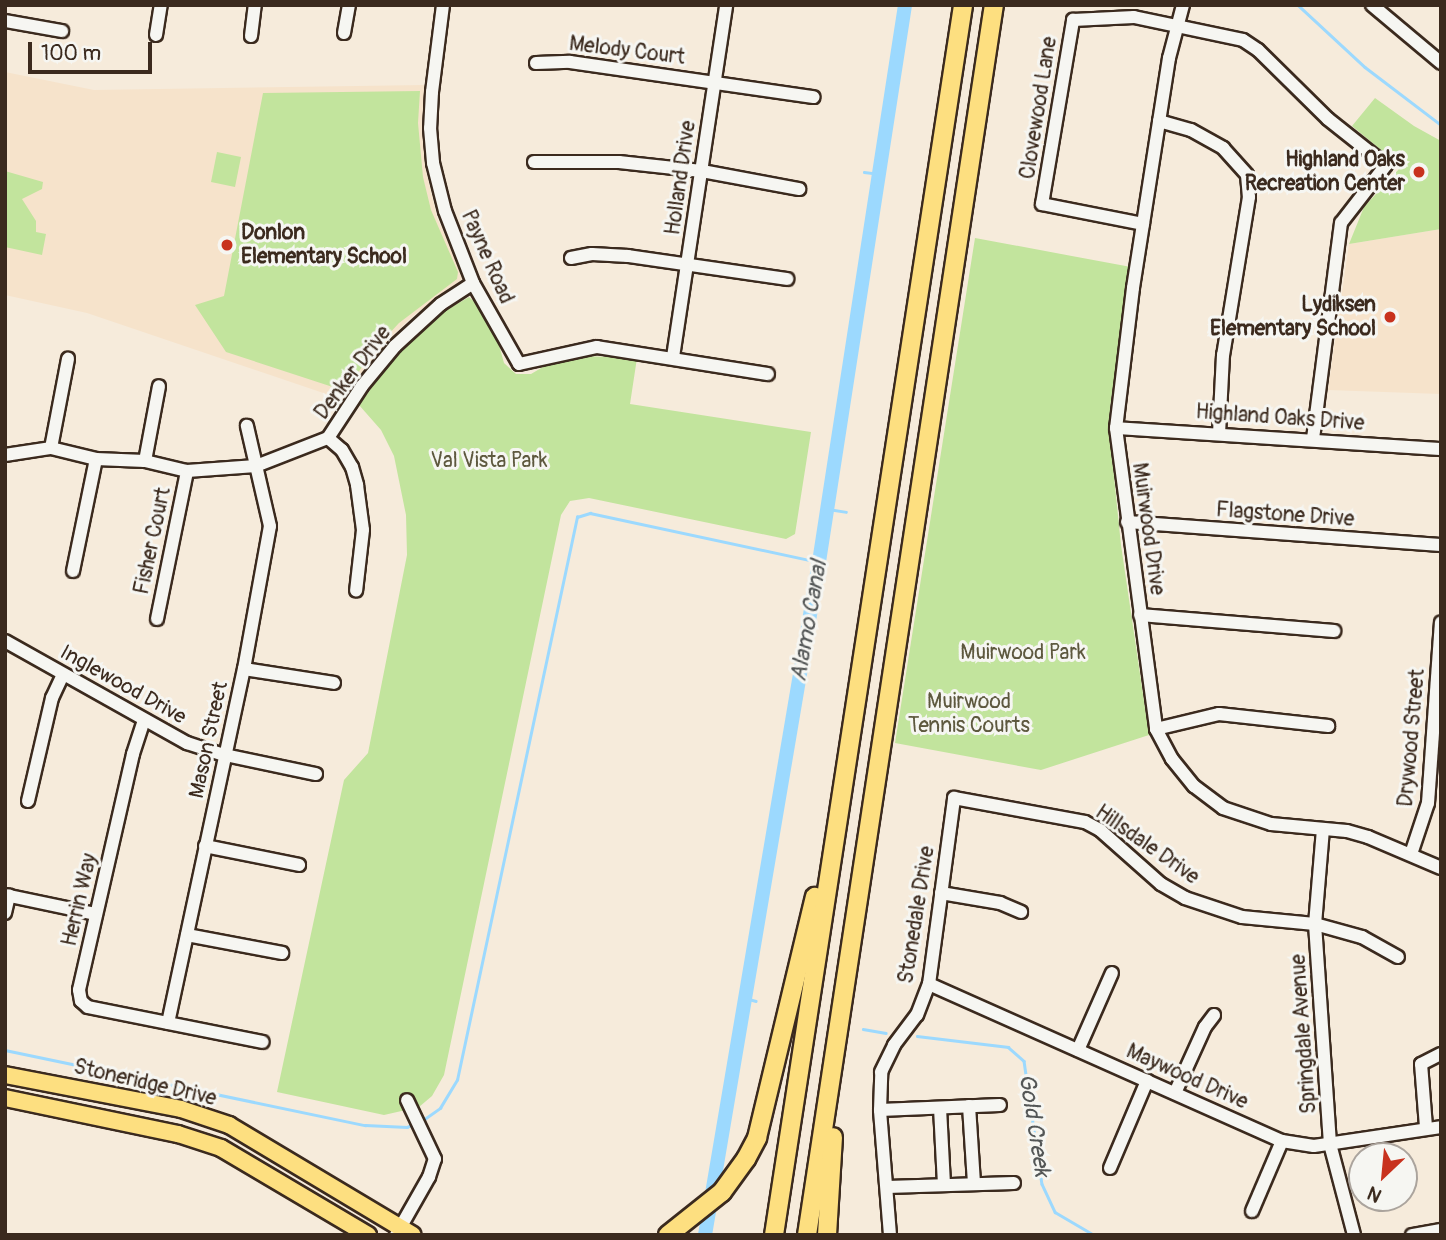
<!DOCTYPE html>
<style>
body{margin:0}
#map{position:relative;width:1446px;height:1240px;overflow:hidden;background:#f6ebdb;font-family:Pangolin,sans-serif}
div>[style]{position:absolute}
.built>*{inset:0;background:#f6e3cb}
.green>*{inset:0;background:#c2e49d}
.stream>*{height:2.5px;margin:-1.25px;padding:0 1.25px;transform-origin:1.25px;border-radius:1.25px;background:#9cd9fe}
.river>*{height:14px;margin:-7px;padding:0 7px;transform-origin:7px;border-radius:7px;background:#9cd9fe}
.roads{filter:drop-shadow(2px 0 #3b2a1e) drop-shadow(-2px 0 #3b2a1e) drop-shadow(0 2px #3b2a1e) drop-shadow(0 -2px #3b2a1e)}
.minor>*{height:12px;margin:-6px;padding:0 6px;transform-origin:6px;border-radius:6px;background:#f6f6f2}
.major>*{height:16px;margin:-8px;padding:0 8px;transform-origin:8px;border-radius:8px;background:#fddf80}
.highway>*{height:18px;margin:-9px;padding:0 9px;transform-origin:9px;border-radius:9px;background:#fddf80}
.dots>*{width:19px;height:19px;translate:-50% -50%;box-sizing:border-box;border:4px solid #f6f6f2;border-radius:50%}
span{translate:-50% -50%;white-space:nowrap;text-align:center;line-height:1.15;-webkit-text-stroke:6px #f6f6f2;paint-order:stroke}
.street-label{font-size:21px;color:#3b2a1e}
.poi-label{font-size:21px;color:#3b2a1e;font-weight:700}
.right{translate:-100% -50%;text-align:right}
.left{translate:0 -50%;text-align:left}
.park-label{font-size:21px;color:#5d583e}
.water-label{font-size:23px;color:#535656;font-style:italic}
.frame{position:absolute;inset:0;border:7px solid #3b2a1e;pointer-events:none}
.north{position:absolute;left:1348px;top:1142px;width:70px;height:70px;box-sizing:border-box;background:#f6f6f2;border:2px solid #aba49d;border-radius:50%;rotate:206deg;font-size:19px;font-weight:700;line-height:28px;text-align:center;color:#3b2a1e}
.north::after{content:'';display:block;margin:auto;width:24px;height:32px;background:#c8321e;clip-path:polygon(50% 0,100% 100%,50% 72%,0 100%)}
.scale{position:absolute;left:28px;top:42px;width:124px;height:32px;box-sizing:border-box;border:4px solid #3b2a1e;border-top:0;padding-left:9px;font-size:21px;line-height:24px;white-space:nowrap;color:#3b2a1e;-webkit-text-stroke:5px #f6f6f2;paint-order:stroke}
</style>
<div id="map">
<div class="built">
<i style="clip-path:polygon(5px 72px,94px 90px,425px 85px,422px 122px,426px 171px,437px 218px,463px 273px,461px 280px,414px 315px,394px 334px,344px 400px,87px 313px,5px 295px)"></i>
<i style="clip-path:polygon(1441px 229px,1441px 394px,1328px 390px,1349px 244px)"></i>
</div>
<div class="green">
<i style="clip-path:polygon(420px 91px,418px 123px,423px 177px,431px 210px,458px 272px,457px 279px,399px 323px,374px 350px,345px 391px,226px 352px,195px 305px,224px 296px,263px 93px)"></i>
<i style="clip-path:polygon(1375px 98px,1414px 126px,1441px 141px,1441px 229px,1349px 244px,1364px 207px,1399px 169px,1395px 155px,1381px 150px,1352px 126px)"></i>
<i style="clip-path:polygon(217px 152px,241px 157px,235px 187px,211px 182px)"></i>
<i style="clip-path:polygon(5px 171px,43px 182px,42px 189px,22px 199px,36px 221px,36px 232px,46px 234px,42px 255px,5px 247px)"></i>
<i style="clip-path:polygon(975px 238px,1131px 267px,1110px 407px,1110px 437px,1121px 545px,1149px 735px,1041px 770px,895px 743px)"></i>
<i style="clip-path:polygon(469px 297px,479px 306px,499px 345px,504px 363px,516px 374px,531px 374px,548px 364px,582px 356px,637px 358px,630px 404px,811px 432px,795px 534px,786px 539px,589px 498px,570px 501px,561px 515px,444px 1075px,432px 1096px,419px 1107px,384px 1115px,277px 1092px,344px 780px,368px 753px,407px 555px,406px 515px,394px 456px,381px 430px,359px 405px,399px 350px,436px 316px)"></i>
</div>
<div class="stream">
<i style="left:1298px;top:5px;width:91px;rotate:42.8deg"></i>
<i style="left:1365px;top:67px;width:96px;rotate:37.3deg"></i>
<i style="left:864px;top:172px;width:17px;rotate:7deg"></i>
<i style="left:828px;top:509px;width:18px;rotate:9deg"></i>
<i style="left:745px;top:998px;width:11px;rotate:15deg"></i>
<i style="left:863px;top:1029px;width:23px;rotate:10deg"></i>
<i style="left:917px;top:1036px;width:92px;rotate:6.9deg"></i>
<i style="left:1008px;top:1047px;width:21px;rotate:41deg"></i>
<i style="left:1024px;top:1061px;width:124px;rotate:81.7deg"></i>
<i style="left:1042px;top:1184px;width:31px;rotate:65deg"></i>
<i style="left:1055px;top:1212px;width:45px;rotate:30.5deg"></i>
<i style="left:5px;top:1050px;width:368px;rotate:11.8deg"></i>
<i style="left:365px;top:1125px;width:42px;rotate:2.7deg"></i>
<i style="left:407px;top:1127px;width:8px;rotate:-23deg"></i>
<i style="left:423px;top:1120px;width:21px;rotate:-35deg"></i>
<i style="left:440px;top:1108px;width:33px;rotate:-59deg"></i>
<i style="left:457px;top:1080px;width:576px;rotate:-77.97deg"></i>
<i style="left:577px;top:517px;width:14px;rotate:-17deg"></i>
<i style="left:590px;top:513px;width:234px;rotate:12.1deg"></i>
</div>
<div class="river">
<i style="left:705px;top:1235px;width:683px;rotate:-80.39deg"></i>
<i style="left:819px;top:562px;width:564px;rotate:-81.22deg"></i>
</div>
<div class="roads">
<div class="minor">
<i style="left:443px;top:5px;width:88px;rotate:97.2deg"></i>
<i style="left:432px;top:92px;width:36px;rotate:93deg"></i>
<i style="left:430px;top:128px;width:35px;rotate:85deg"></i>
<i style="left:433px;top:163px;width:49px;rotate:76deg"></i>
<i style="left:445px;top:211px;width:77px;rotate:68.7deg"></i>
<i style="left:473px;top:283px;width:93px;rotate:60.4deg"></i>
<i style="left:519px;top:364px;width:80px;rotate:-12.3deg"></i>
<i style="left:597px;top:347px;width:173px;rotate:9deg"></i>
<i style="left:1183px;top:5px;width:55px;rotate:104.8deg"></i>
<i style="left:1169px;top:58px;width:233px;rotate:98.9deg"></i>
<i style="left:1133px;top:288px;width:141px;rotate:96.9deg"></i>
<i style="left:1116px;top:428px;width:304px;rotate:82.4deg"></i>
<i style="left:1156px;top:729px;width:34px;rotate:62deg"></i>
<i style="left:1172px;top:759px;width:35px;rotate:51deg"></i>
<i style="left:1194px;top:786px;width:36px;rotate:37deg"></i>
<i style="left:1223px;top:808px;width:51px;rotate:18.4deg"></i>
<i style="left:1271px;top:824px;width:76px;rotate:5.3deg"></i>
<i style="left:1347px;top:831px;width:22px;rotate:16deg"></i>
<i style="left:1368px;top:837px;width:79px;rotate:23deg"></i>
<i style="left:1372px;top:5px;width:90px;rotate:40deg"></i>
<i style="left:5px;top:21px;width:58px;rotate:10deg"></i>
<i style="left:344px;top:33px;width:28px;rotate:-80deg"></i>
<i style="left:156px;top:35px;width:30px;rotate:-81deg"></i>
<i style="left:251px;top:36px;width:31px;rotate:-83deg"></i>
<i style="left:536px;top:63px;width:34px;rotate:-2deg"></i>
<i style="left:570px;top:62px;width:246px;rotate:8.2deg"></i>
<i style="left:1159px;top:121px;width:33px;rotate:16deg"></i>
<i style="left:1191px;top:130px;width:37px;rotate:29deg"></i>
<i style="left:1223px;top:148px;width:36px;rotate:48deg"></i>
<i style="left:1247px;top:175px;width:22px;rotate:85deg"></i>
<i style="left:1249px;top:197px;width:160px;rotate:99.3deg"></i>
<i style="left:1223px;top:355px;width:78px;rotate:92.9deg"></i>
<i style="left:534px;top:162px;width:85px"></i>
<i style="left:619px;top:162px;width:83px;rotate:6.2deg"></i>
<i style="left:702px;top:171px;width:99px;rotate:10.5deg"></i>
<i style="left:1143px;top:224px;width:103px;rotate:-168.8deg"></i>
<i style="left:1042px;top:204px;width:187px;rotate:-80.4deg"></i>
<i style="left:1073px;top:20px;width:61px;rotate:-2.8deg"></i>
<i style="left:1134px;top:17px;width:111px;rotate:11.9deg"></i>
<i style="left:1243px;top:40px;width:18px;rotate:34deg"></i>
<i style="left:1258px;top:50px;width:98px;rotate:44.6deg"></i>
<i style="left:1328px;top:119px;width:74px;rotate:38.4deg"></i>
<i style="left:1386px;top:165px;width:73px;rotate:127.8deg"></i>
<i style="left:1341px;top:223px;width:218px;rotate:97.4deg"></i>
<i style="left:571px;top:258px;width:21px;rotate:-11deg"></i>
<i style="left:592px;top:254px;width:36px;rotate:3deg"></i>
<i style="left:628px;top:256px;width:161px;rotate:8.2deg"></i>
<i style="left:673px;top:357px;width:356px;rotate:-81.4deg"></i>
<i style="left:1116px;top:428px;width:326px;rotate:3.7deg"></i>
<i style="left:328px;top:438px;width:18px;rotate:41deg"></i>
<i style="left:342px;top:450px;width:20px;rotate:60deg"></i>
<i style="left:352px;top:467px;width:19px;rotate:74deg"></i>
<i style="left:357px;top:485px;width:45px;rotate:82.4deg"></i>
<i style="left:363px;top:530px;width:61px;rotate:96.5deg"></i>
<i style="left:51px;top:448px;width:91px;rotate:-79.2deg"></i>
<i style="left:5px;top:455px;width:47px;rotate:-8.7deg"></i>
<i style="left:51px;top:448px;width:46px;rotate:13.7deg"></i>
<i style="left:96px;top:459px;width:49px;rotate:2.3deg"></i>
<i style="left:145px;top:461px;width:43px;rotate:13.4deg"></i>
<i style="left:187px;top:471px;width:69px;rotate:-4.1deg"></i>
<i style="left:256px;top:466px;width:77px;rotate:-21.3deg"></i>
<i style="left:328px;top:438px;width:62px;rotate:-56.8deg"></i>
<i style="left:362px;top:386px;width:52px;rotate:-50.5deg"></i>
<i style="left:395px;top:346px;width:62px;rotate:-42.4deg"></i>
<i style="left:441px;top:304px;width:38px;rotate:-33deg"></i>
<i style="left:145px;top:461px;width:76px;rotate:-79.4deg"></i>
<i style="left:1127px;top:522px;width:315px;rotate:4.2deg"></i>
<i style="left:73px;top:571px;width:114px;rotate:-78.4deg"></i>
<i style="left:1140px;top:615px;width:195px;rotate:4.7deg"></i>
<i style="left:157px;top:619px;width:151px;rotate:-78.5deg"></i>
<i style="left:5px;top:641px;width:209px;rotate:29.3deg"></i>
<i style="left:187px;top:743px;width:40px;rotate:18deg"></i>
<i style="left:225px;top:755px;width:93px;rotate:11.8deg"></i>
<i style="left:244px;top:669px;width:91px;rotate:8.8deg"></i>
<i style="left:144px;top:720px;width:36px;rotate:108deg"></i>
<i style="left:133px;top:754px;width:242px;rotate:102.9deg"></i>
<i style="left:79px;top:990px;width:11px;rotate:80deg"></i>
<i style="left:81px;top:1001px;width:9px;rotate:41deg"></i>
<i style="left:88px;top:1007px;width:178px;rotate:11.3deg"></i>
<i style="left:1156px;top:729px;width:65px;rotate:-13.4deg"></i>
<i style="left:1219px;top:714px;width:110px;rotate:6.3deg"></i>
<i style="left:28px;top:801px;width:106px;rotate:-76.9deg"></i>
<i style="left:52px;top:698px;width:26px;rotate:-65deg"></i>
<i style="left:1323px;top:829px;width:95px;rotate:94.8deg"></i>
<i style="left:1315px;top:924px;width:221px;rotate:86.1deg"></i>
<i style="left:1330px;top:1144px;width:94px;rotate:75.2deg"></i>
<i style="left:205px;top:846px;width:96px;rotate:11.4deg"></i>
<i style="left:1411px;top:854px;width:54px;rotate:-71.6deg"></i>
<i style="left:1428px;top:803px;width:181px;rotate:-85.9deg"></i>
<i style="left:941px;top:893px;width:60px;rotate:9.6deg"></i>
<i style="left:1000px;top:903px;width:23px;rotate:23deg"></i>
<i style="left:5px;top:895px;width:93px;rotate:11.8deg"></i>
<i style="left:5px;top:913px;width:18px;rotate:-77deg"></i>
<i style="left:187px;top:935px;width:97px;rotate:10.7deg"></i>
<i style="left:929px;top:984px;width:386px;rotate:24deg"></i>
<i style="left:1282px;top:1141px;width:32px;rotate:9deg"></i>
<i style="left:1314px;top:1146px;width:128px;rotate:-8.5deg"></i>
<i style="left:168px;top:1023px;width:362px;rotate:-77.9deg"></i>
<i style="left:244px;top:669px;width:145px;rotate:-79.7deg"></i>
<i style="left:270px;top:526px;width:103px;rotate:-103deg"></i>
<i style="left:1078px;top:1050px;width:84px;rotate:-66.2deg"></i>
<i style="left:1175px;top:1093px;width:72px;rotate:-65.6deg"></i>
<i style="left:1205px;top:1027px;width:15px;rotate:-53deg"></i>
<i style="left:969px;top:1106px;width:77px;rotate:86.3deg"></i>
<i style="left:940px;top:1108px;width:76px;rotate:87deg"></i>
<i style="left:880px;top:1110px;width:120px;rotate:-2.4deg"></i>
<i style="left:1426px;top:1127px;width:63px;rotate:-94.5deg"></i>
<i style="left:1421px;top:1064px;width:22px;rotate:-27deg"></i>
<i style="left:1110px;top:1168px;width:95px;rotate:-67deg"></i>
<i style="left:887px;top:1187px;width:127px;rotate:-1.8deg"></i>
<i style="left:1252px;top:1211px;width:76px;rotate:-66.8deg"></i>
<i style="left:396px;top:1235px;width:67px;rotate:-60.4deg"></i>
<i style="left:429px;top:1177px;width:19px;rotate:-72deg"></i>
<i style="left:435px;top:1159px;width:65px;rotate:-115.4deg"></i>
<i style="left:890px;top:1235px;width:125px;rotate:-94.6deg"></i>
<i style="left:880px;top:1110px;width:38px;rotate:-88deg"></i>
<i style="left:881px;top:1072px;width:30px;rotate:-64deg"></i>
<i style="left:894px;top:1045px;width:38px;rotate:-53deg"></i>
<i style="left:917px;top:1015px;width:33px;rotate:-69deg"></i>
<i style="left:929px;top:984px;width:188px;rotate:-82.3deg"></i>
<i style="left:954px;top:798px;width:133px;rotate:10.4deg"></i>
<i style="left:1085px;top:822px;width:17px;rotate:28deg"></i>
<i style="left:1100px;top:830px;width:81px;rotate:41.5deg"></i>
<i style="left:1161px;top:884px;width:28px;rotate:30deg"></i>
<i style="left:1185px;top:898px;width:60px;rotate:18.4deg"></i>
<i style="left:1242px;top:917px;width:73px;rotate:5.5deg"></i>
<i style="left:1315px;top:924px;width:49px;rotate:15.5deg"></i>
<i style="left:1362px;top:937px;width:41px;rotate:29.1deg"></i>
<i style="left:1412px;top:1235px;width:29px;rotate:-10deg"></i>
</div>
<div class="major">
<i style="left:5px;top:1075px;width:179px;rotate:10.9deg"></i>
<i style="left:181px;top:1109px;width:51px;rotate:18.4deg"></i>
<i style="left:229px;top:1125px;width:214px;rotate:30.9deg"></i>
<i style="left:5px;top:1098px;width:177px;rotate:11.8deg"></i>
<i style="left:178px;top:1134px;width:45px;rotate:18deg"></i>
<i style="left:221px;top:1148px;width:171px;rotate:30.6deg"></i>
</div>
<div class="highway">
<i style="left:668px;top:1235px;width:69px;rotate:-38.5deg"></i>
<i style="left:722px;top:1192px;width:41px;rotate:-54deg"></i>
<i style="left:746px;top:1159px;width:24px;rotate:-62deg"></i>
<i style="left:757px;top:1138px;width:248px;rotate:-76.5deg"></i>
<i style="left:774px;top:1235px;width:1244px;rotate:-81.26deg"></i>
<i style="left:807px;top:1235px;width:1244px;rotate:-81.36deg"></i>
<i style="left:827px;top:1235px;width:98px;rotate:-86.5deg"></i>
</div>
</div>
<div class="dots">
<i style="left:1419px;top:172px;background:#c8321e"></i>
<i style="left:227px;top:245px;background:#c8321e"></i>
<i style="left:1390px;top:317px;background:#c8321e"></i>
</div>
<div class="street-label">
<span style="left:627px;top:51px;rotate:7deg">Melody Court</span>
<span style="left:1039px;top:108px;rotate:-81deg">Clovewood Lane</span>
<span style="left:681px;top:178px;rotate:-82deg">Holland Drive</span>
<span style="left:487px;top:257px;rotate:66deg">Payne Road</span>
<span style="left:353px;top:373px;rotate:-53deg">Denker Drive</span>
<span style="left:1280px;top:418px;rotate:4deg">Highland Oaks Drive</span>
<span style="left:1285px;top:515px;rotate:4deg">Flagstone Drive</span>
<span style="left:1148px;top:529px;rotate:82deg">Muirwood Drive</span>
<span style="left:153px;top:541px;rotate:-78deg">Fisher Court</span>
<span style="left:123px;top:685px;rotate:29deg">Inglewood Drive</span>
<span style="left:1412px;top:738px;rotate:-85deg">Drywood Street</span>
<span style="left:209px;top:740px;rotate:-78deg">Mason Street</span>
<span style="left:1147px;top:845px;rotate:35deg">Hillsdale Drive</span>
<span style="left:80px;top:900px;rotate:-77deg">Herrin Way</span>
<span style="left:917px;top:915px;rotate:-81deg">Stonedale Drive</span>
<span style="left:1304px;top:1034px;rotate:-94deg">Springdale Avenue</span>
<span style="left:1187px;top:1077px;rotate:24deg">Maywood Drive</span>
<span style="left:145px;top:1083px;rotate:13deg">Stoneridge Drive</span>
</div>
<div class="poi-label">
<span class="right" style="left:1405px;top:172px">Highland Oaks<br>Recreation Center</span>
<span class="left" style="left:241px;top:245px">Donlon<br>Elementary School</span>
<span class="right" style="left:1376px;top:317px">Lydiksen<br>Elementary School</span>
</div>
<div class="park-label">
<span style="left:489px;top:461px">Val Vista Park</span>
<span style="left:1023px;top:653px">Muirwood Park</span>
<span style="left:969px;top:714px">Muirwood<br>Tennis Courts</span>
</div>
<div class="water-label">
<span style="left:809px;top:621px;rotate:-80deg">Alamo Canal</span>
<span style="left:1034px;top:1125px;rotate:81deg">Gold Creek</span>
</div>
<div class="frame"></div>
<div class="north">N</div>
<div class="scale">100 m</div>
</div>
